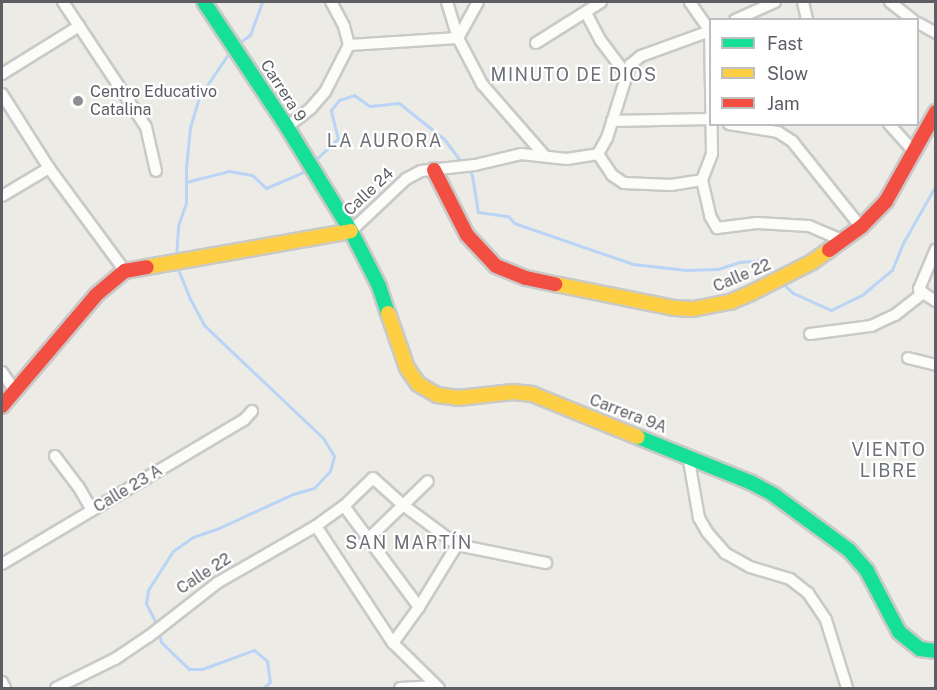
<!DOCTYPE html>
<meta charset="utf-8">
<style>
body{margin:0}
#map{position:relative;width:937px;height:690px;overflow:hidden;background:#ecebe6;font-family:"Public Sans",sans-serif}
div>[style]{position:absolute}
.stream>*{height:3px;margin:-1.5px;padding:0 1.5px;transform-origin:1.5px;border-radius:1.5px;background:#bad4f6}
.roads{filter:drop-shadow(2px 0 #c9c9c8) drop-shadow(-2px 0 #c9c9c8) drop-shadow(0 2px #c9c9c8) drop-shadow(0 -2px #c9c9c8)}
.street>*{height:10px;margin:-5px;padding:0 5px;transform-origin:5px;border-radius:5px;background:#fcfcfb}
.fast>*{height:14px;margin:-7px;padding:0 7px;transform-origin:7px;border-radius:7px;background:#16e098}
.slow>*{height:14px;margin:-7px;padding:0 7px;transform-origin:7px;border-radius:7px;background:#ffcf43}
.jam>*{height:14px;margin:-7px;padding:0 7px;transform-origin:7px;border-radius:7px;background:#f24e42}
.dots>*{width:16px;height:16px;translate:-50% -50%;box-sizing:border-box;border:3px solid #fff;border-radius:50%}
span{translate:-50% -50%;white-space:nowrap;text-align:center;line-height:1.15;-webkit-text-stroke:4.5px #fff;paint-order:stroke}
.street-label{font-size:16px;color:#5c5e64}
.poi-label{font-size:16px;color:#5c5e64}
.left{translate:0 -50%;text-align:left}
.neighbourhood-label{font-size:18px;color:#6d7076;letter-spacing:1.5px}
.frame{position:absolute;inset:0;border:3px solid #5c5e64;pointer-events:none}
.legend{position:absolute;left:709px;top:18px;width:210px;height:108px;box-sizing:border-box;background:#fff;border:2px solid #bebfc1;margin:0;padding:8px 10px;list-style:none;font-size:18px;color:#5c5e64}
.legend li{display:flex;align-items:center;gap:12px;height:30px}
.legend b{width:30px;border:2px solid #bebfc1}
</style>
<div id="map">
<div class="stream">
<i style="left:236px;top:45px;width:17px;rotate:-36deg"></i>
<i style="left:250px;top:35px;width:35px;rotate:-70deg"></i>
<i style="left:313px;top:162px;width:34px;rotate:-43deg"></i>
<i style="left:338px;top:139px;width:30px;rotate:-104deg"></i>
<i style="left:331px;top:110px;width:13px;rotate:-51deg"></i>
<i style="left:339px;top:100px;width:16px;rotate:-18deg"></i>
<i style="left:354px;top:95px;width:19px;rotate:35deg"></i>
<i style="left:370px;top:106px;width:29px;rotate:-6deg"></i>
<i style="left:399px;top:103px;width:58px;rotate:38.7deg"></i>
<i style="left:444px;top:139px;width:31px;rotate:53deg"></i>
<i style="left:468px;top:169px;width:7px;rotate:56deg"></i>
<i style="left:472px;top:175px;width:37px;rotate:81deg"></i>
<i style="left:478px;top:212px;width:30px;rotate:8deg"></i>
<i style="left:508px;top:216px;width:9px;rotate:49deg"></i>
<i style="left:514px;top:223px;width:126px;rotate:19deg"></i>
<i style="left:633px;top:264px;width:53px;rotate:6.5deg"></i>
<i style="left:686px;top:270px;width:32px;rotate:-2deg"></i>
<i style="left:718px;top:269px;width:23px;rotate:-18deg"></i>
<i style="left:740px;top:262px;width:24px;rotate:-5deg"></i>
<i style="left:764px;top:260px;width:20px;rotate:57deg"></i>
<i style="left:186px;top:182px;width:44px;rotate:-14.3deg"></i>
<i style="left:229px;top:171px;width:23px;rotate:10deg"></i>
<i style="left:252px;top:175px;width:19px;rotate:43deg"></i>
<i style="left:266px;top:188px;width:38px;rotate:-23deg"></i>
<i style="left:301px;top:173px;width:9px;rotate:-41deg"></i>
<i style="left:176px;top:257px;width:31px;rotate:-86deg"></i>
<i style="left:178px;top:226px;width:24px;rotate:-71deg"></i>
<i style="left:186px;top:203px;width:35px;rotate:-90deg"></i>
<i style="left:186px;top:168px;width:41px;rotate:-84.4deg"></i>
<i style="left:190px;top:127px;width:31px;rotate:-73deg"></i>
<i style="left:199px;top:97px;width:57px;rotate:-55.8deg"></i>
<i style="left:782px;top:283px;width:15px;rotate:42deg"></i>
<i style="left:793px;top:293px;width:42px;rotate:24.1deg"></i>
<i style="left:831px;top:310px;width:34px;rotate:-26deg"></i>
<i style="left:862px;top:295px;width:39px;rotate:-40deg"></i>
<i style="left:892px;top:270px;width:29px;rotate:-68deg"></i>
<i style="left:903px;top:243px;width:67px;rotate:-60.4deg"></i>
<i style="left:158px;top:627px;width:27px;rotate:-117deg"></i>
<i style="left:146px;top:603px;width:13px;rotate:-81deg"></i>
<i style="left:148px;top:590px;width:46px;rotate:-57.3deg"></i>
<i style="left:173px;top:551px;width:24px;rotate:-35deg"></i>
<i style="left:193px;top:537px;width:28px;rotate:-19deg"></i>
<i style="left:219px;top:528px;width:81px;rotate:-24.7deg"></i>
<i style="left:293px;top:494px;width:22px;rotate:-16deg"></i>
<i style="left:314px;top:488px;width:23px;rotate:-47deg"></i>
<i style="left:330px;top:471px;width:16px;rotate:-75deg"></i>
<i style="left:334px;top:456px;width:21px;rotate:-121deg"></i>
<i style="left:323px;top:438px;width:164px;rotate:-136.5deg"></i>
<i style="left:204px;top:325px;width:30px;rotate:-118deg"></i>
<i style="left:190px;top:299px;width:35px;rotate:-112deg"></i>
<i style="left:159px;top:633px;width:9px;rotate:77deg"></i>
<i style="left:161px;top:642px;width:39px;rotate:44deg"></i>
<i style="left:189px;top:669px;width:13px"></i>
<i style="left:202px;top:669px;width:55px;rotate:-20.1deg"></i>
<i style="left:254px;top:650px;width:17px;rotate:40deg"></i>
<i style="left:267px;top:661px;width:21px;rotate:82deg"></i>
<i style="left:270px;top:682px;width:9px;rotate:139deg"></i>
</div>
<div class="roads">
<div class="street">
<i style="left:63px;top:2px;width:150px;rotate:56.4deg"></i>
<i style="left:146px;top:127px;width:45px;rotate:77.2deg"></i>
<i style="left:447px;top:2px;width:38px;rotate:73deg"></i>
<i style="left:458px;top:38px;width:52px;rotate:62.4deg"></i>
<i style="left:482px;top:84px;width:94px;rotate:48.9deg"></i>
<i style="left:803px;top:2px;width:18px;rotate:77deg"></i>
<i style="left:890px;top:2px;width:29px;rotate:38deg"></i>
<i style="left:586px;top:13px;width:32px;rotate:62deg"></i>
<i style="left:601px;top:41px;width:40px;rotate:53deg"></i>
<i style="left:735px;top:20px;width:44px;rotate:-24.2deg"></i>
<i style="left:918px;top:23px;width:21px;rotate:29deg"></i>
<i style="left:536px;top:43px;width:77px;rotate:-32.2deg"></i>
<i style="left:349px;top:45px;width:109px;rotate:-3.7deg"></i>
<i style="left:458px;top:38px;width:41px;rotate:-60.9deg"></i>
<i style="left:2px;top:74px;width:91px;rotate:-31.9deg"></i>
<i style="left:2px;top:94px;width:88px;rotate:57.6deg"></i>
<i style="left:49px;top:168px;width:128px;rotate:53.6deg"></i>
<i style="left:612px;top:121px;width:98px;rotate:-1.2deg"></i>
<i style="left:729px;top:124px;width:50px;rotate:9.3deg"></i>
<i style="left:778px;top:132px;width:17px;rotate:33deg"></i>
<i style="left:792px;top:141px;width:110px;rotate:51.3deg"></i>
<i style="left:889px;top:124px;width:39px;rotate:48deg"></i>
<i style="left:287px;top:127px;width:31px;rotate:-38deg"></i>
<i style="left:311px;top:108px;width:21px;rotate:-49deg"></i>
<i style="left:325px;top:92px;width:53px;rotate:-62.9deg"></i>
<i style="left:349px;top:45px;width:20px;rotate:-105deg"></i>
<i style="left:344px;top:26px;width:27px;rotate:-118deg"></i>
<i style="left:598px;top:154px;width:25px;rotate:56deg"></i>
<i style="left:612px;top:175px;width:14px;rotate:34deg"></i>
<i style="left:624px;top:183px;width:47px;rotate:2.4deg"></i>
<i style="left:671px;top:185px;width:31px;rotate:-9deg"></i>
<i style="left:702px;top:180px;width:28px;rotate:-69deg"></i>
<i style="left:712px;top:154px;width:123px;rotate:-90.9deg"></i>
<i style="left:710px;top:31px;width:35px;rotate:-125deg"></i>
<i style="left:702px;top:180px;width:37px;rotate:77deg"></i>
<i style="left:710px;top:216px;width:14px;rotate:60deg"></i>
<i style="left:717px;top:228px;width:40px;rotate:-7.1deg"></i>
<i style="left:757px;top:223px;width:52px;rotate:3.3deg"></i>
<i style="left:809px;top:226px;width:36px;rotate:23deg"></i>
<i style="left:2px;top:196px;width:55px;rotate:-30.8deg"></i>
<i style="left:351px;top:231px;width:76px;rotate:-43.4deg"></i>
<i style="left:406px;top:179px;width:17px;rotate:-28deg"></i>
<i style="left:421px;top:171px;width:54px;rotate:-6.3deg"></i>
<i style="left:475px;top:165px;width:47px;rotate:-13.4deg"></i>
<i style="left:521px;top:154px;width:46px;rotate:6.2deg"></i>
<i style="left:567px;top:159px;width:31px;rotate:-9deg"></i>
<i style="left:598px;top:154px;width:18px;rotate:-61deg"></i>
<i style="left:607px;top:138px;width:77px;rotate:-72.5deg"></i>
<i style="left:630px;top:65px;width:14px;rotate:-39deg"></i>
<i style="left:641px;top:56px;width:73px;rotate:-19.9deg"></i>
<i style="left:920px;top:294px;width:5px;rotate:-101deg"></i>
<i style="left:919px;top:289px;width:43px;rotate:-67deg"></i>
<i style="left:810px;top:334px;width:62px;rotate:-7.5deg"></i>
<i style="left:871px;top:326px;width:26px;rotate:-25deg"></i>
<i style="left:895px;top:315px;width:36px;rotate:-38deg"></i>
<i style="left:923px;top:293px;width:15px;rotate:32deg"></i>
<i style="left:908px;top:358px;width:29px;rotate:14deg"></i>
<i style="left:2px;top:372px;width:23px;rotate:56deg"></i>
<i style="left:688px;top:455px;width:64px;rotate:80.1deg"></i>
<i style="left:699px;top:518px;width:16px;rotate:60deg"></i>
<i style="left:707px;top:532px;width:28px;rotate:49deg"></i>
<i style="left:725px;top:553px;width:29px;rotate:29deg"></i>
<i style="left:750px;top:567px;width:42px;rotate:16.7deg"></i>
<i style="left:790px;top:579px;width:23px;rotate:38deg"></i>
<i style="left:808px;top:593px;width:32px;rotate:56deg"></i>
<i style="left:826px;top:620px;width:71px;rotate:72.8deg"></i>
<i style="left:55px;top:456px;width:38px;rotate:53deg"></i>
<i style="left:78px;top:486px;width:28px;rotate:60deg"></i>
<i style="left:344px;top:506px;width:126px;rotate:53.4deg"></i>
<i style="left:316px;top:526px;width:140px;rotate:56.7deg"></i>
<i style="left:393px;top:643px;width:64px;rotate:44.4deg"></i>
<i style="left:368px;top:539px;width:83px;rotate:-44deg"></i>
<i style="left:2px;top:564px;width:282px;rotate:-30.8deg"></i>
<i style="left:244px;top:420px;width:12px;rotate:-48deg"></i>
<i style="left:393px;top:643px;width:44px;rotate:-54.2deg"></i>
<i style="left:419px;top:607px;width:73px;rotate:-58.5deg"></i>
<i style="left:2px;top:682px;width:7px;rotate:63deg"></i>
<i style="left:56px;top:688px;width:66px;rotate:-26.2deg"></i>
<i style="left:115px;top:659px;width:40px;rotate:-34deg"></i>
<i style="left:148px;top:637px;width:88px;rotate:-38deg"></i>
<i style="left:217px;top:583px;width:114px;rotate:-29.9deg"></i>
<i style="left:316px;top:526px;width:34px;rotate:-36deg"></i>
<i style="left:344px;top:506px;width:40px;rotate:-44deg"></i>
<i style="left:373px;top:478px;width:40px;rotate:42deg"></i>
<i style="left:403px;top:505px;width:67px;rotate:36.5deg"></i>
<i style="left:457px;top:545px;width:91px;rotate:11.4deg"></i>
<i style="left:400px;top:688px;width:34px;rotate:-3deg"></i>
</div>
<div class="fast">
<i style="left:204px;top:2px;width:150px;rotate:56.4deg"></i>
<i style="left:287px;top:127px;width:122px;rotate:58.4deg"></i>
<i style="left:351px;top:231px;width:62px;rotate:63deg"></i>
<i style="left:379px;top:286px;width:28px;rotate:72deg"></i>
<i style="left:638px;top:437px;width:121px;rotate:21.9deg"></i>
<i style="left:750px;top:482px;width:27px;rotate:28deg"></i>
<i style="left:774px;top:495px;width:93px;rotate:36.3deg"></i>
<i style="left:849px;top:550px;width:28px;rotate:49deg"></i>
<i style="left:867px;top:571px;width:69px;rotate:62.3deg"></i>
<i style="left:899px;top:632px;width:27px;rotate:39deg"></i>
<i style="left:920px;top:649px;width:16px;rotate:7deg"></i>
</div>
<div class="slow">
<i style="left:147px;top:267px;width:207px;rotate:-10deg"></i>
<i style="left:555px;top:284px;width:121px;rotate:11.4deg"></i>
<i style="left:674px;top:308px;width:19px;rotate:3deg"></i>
<i style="left:693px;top:309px;width:38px;rotate:-11deg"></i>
<i style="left:730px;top:302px;width:23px;rotate:-23deg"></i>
<i style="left:751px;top:293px;width:68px;rotate:-26.9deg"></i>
<i style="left:812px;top:262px;width:21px;rotate:-35deg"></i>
<i style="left:388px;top:313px;width:58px;rotate:70.9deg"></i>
<i style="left:407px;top:368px;width:19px;rotate:55deg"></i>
<i style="left:418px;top:384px;width:22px;rotate:30deg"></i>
<i style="left:437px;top:395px;width:21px;rotate:8deg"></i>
<i style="left:458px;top:398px;width:55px;rotate:-6.2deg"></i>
<i style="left:513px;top:392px;width:19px;rotate:6deg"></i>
<i style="left:532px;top:394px;width:114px;rotate:22.1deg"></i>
</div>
<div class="jam">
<i style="left:434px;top:170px;width:73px;rotate:63.1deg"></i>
<i style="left:467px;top:235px;width:42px;rotate:46.9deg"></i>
<i style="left:496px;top:266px;width:32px;rotate:22deg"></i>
<i style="left:526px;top:278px;width:30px;rotate:12deg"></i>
<i style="left:829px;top:250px;width:39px;rotate:-36deg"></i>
<i style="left:861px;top:227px;width:36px;rotate:-46deg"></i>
<i style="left:886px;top:201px;width:102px;rotate:-60.7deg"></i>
<i style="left:2px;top:406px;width:145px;rotate:-49.7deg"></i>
<i style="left:96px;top:295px;width:38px;rotate:-40deg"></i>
<i style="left:125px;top:271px;width:22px;rotate:-10deg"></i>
</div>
</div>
<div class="dots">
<i style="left:78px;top:101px;background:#8e8f92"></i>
</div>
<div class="street-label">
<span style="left:283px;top:91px;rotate:57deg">Carrera 9</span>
<span style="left:369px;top:192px;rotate:-43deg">Calle 24</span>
<span style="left:742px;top:276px;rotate:-23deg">Calle 22</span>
<span style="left:628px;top:414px;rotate:21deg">Carrera 9A</span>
<span style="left:128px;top:489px;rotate:-31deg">Calle 23 A</span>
<span style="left:204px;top:574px;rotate:-33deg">Calle 22</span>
</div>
<div class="poi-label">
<span class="left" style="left:90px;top:101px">Centro Educativo<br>Catalina</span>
</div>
<div class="neighbourhood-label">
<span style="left:574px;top:75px">MINUTO DE DIOS</span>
<span style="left:385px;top:141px">LA AURORA</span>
<span style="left:889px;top:461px">VIENTO<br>LIBRE</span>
<span style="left:409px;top:543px">SAN MARTÍN</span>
</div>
<div class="frame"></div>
<ul class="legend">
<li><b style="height:8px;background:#16e098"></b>Fast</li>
<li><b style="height:8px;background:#ffcf43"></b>Slow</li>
<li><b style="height:8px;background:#f24e42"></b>Jam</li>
</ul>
</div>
